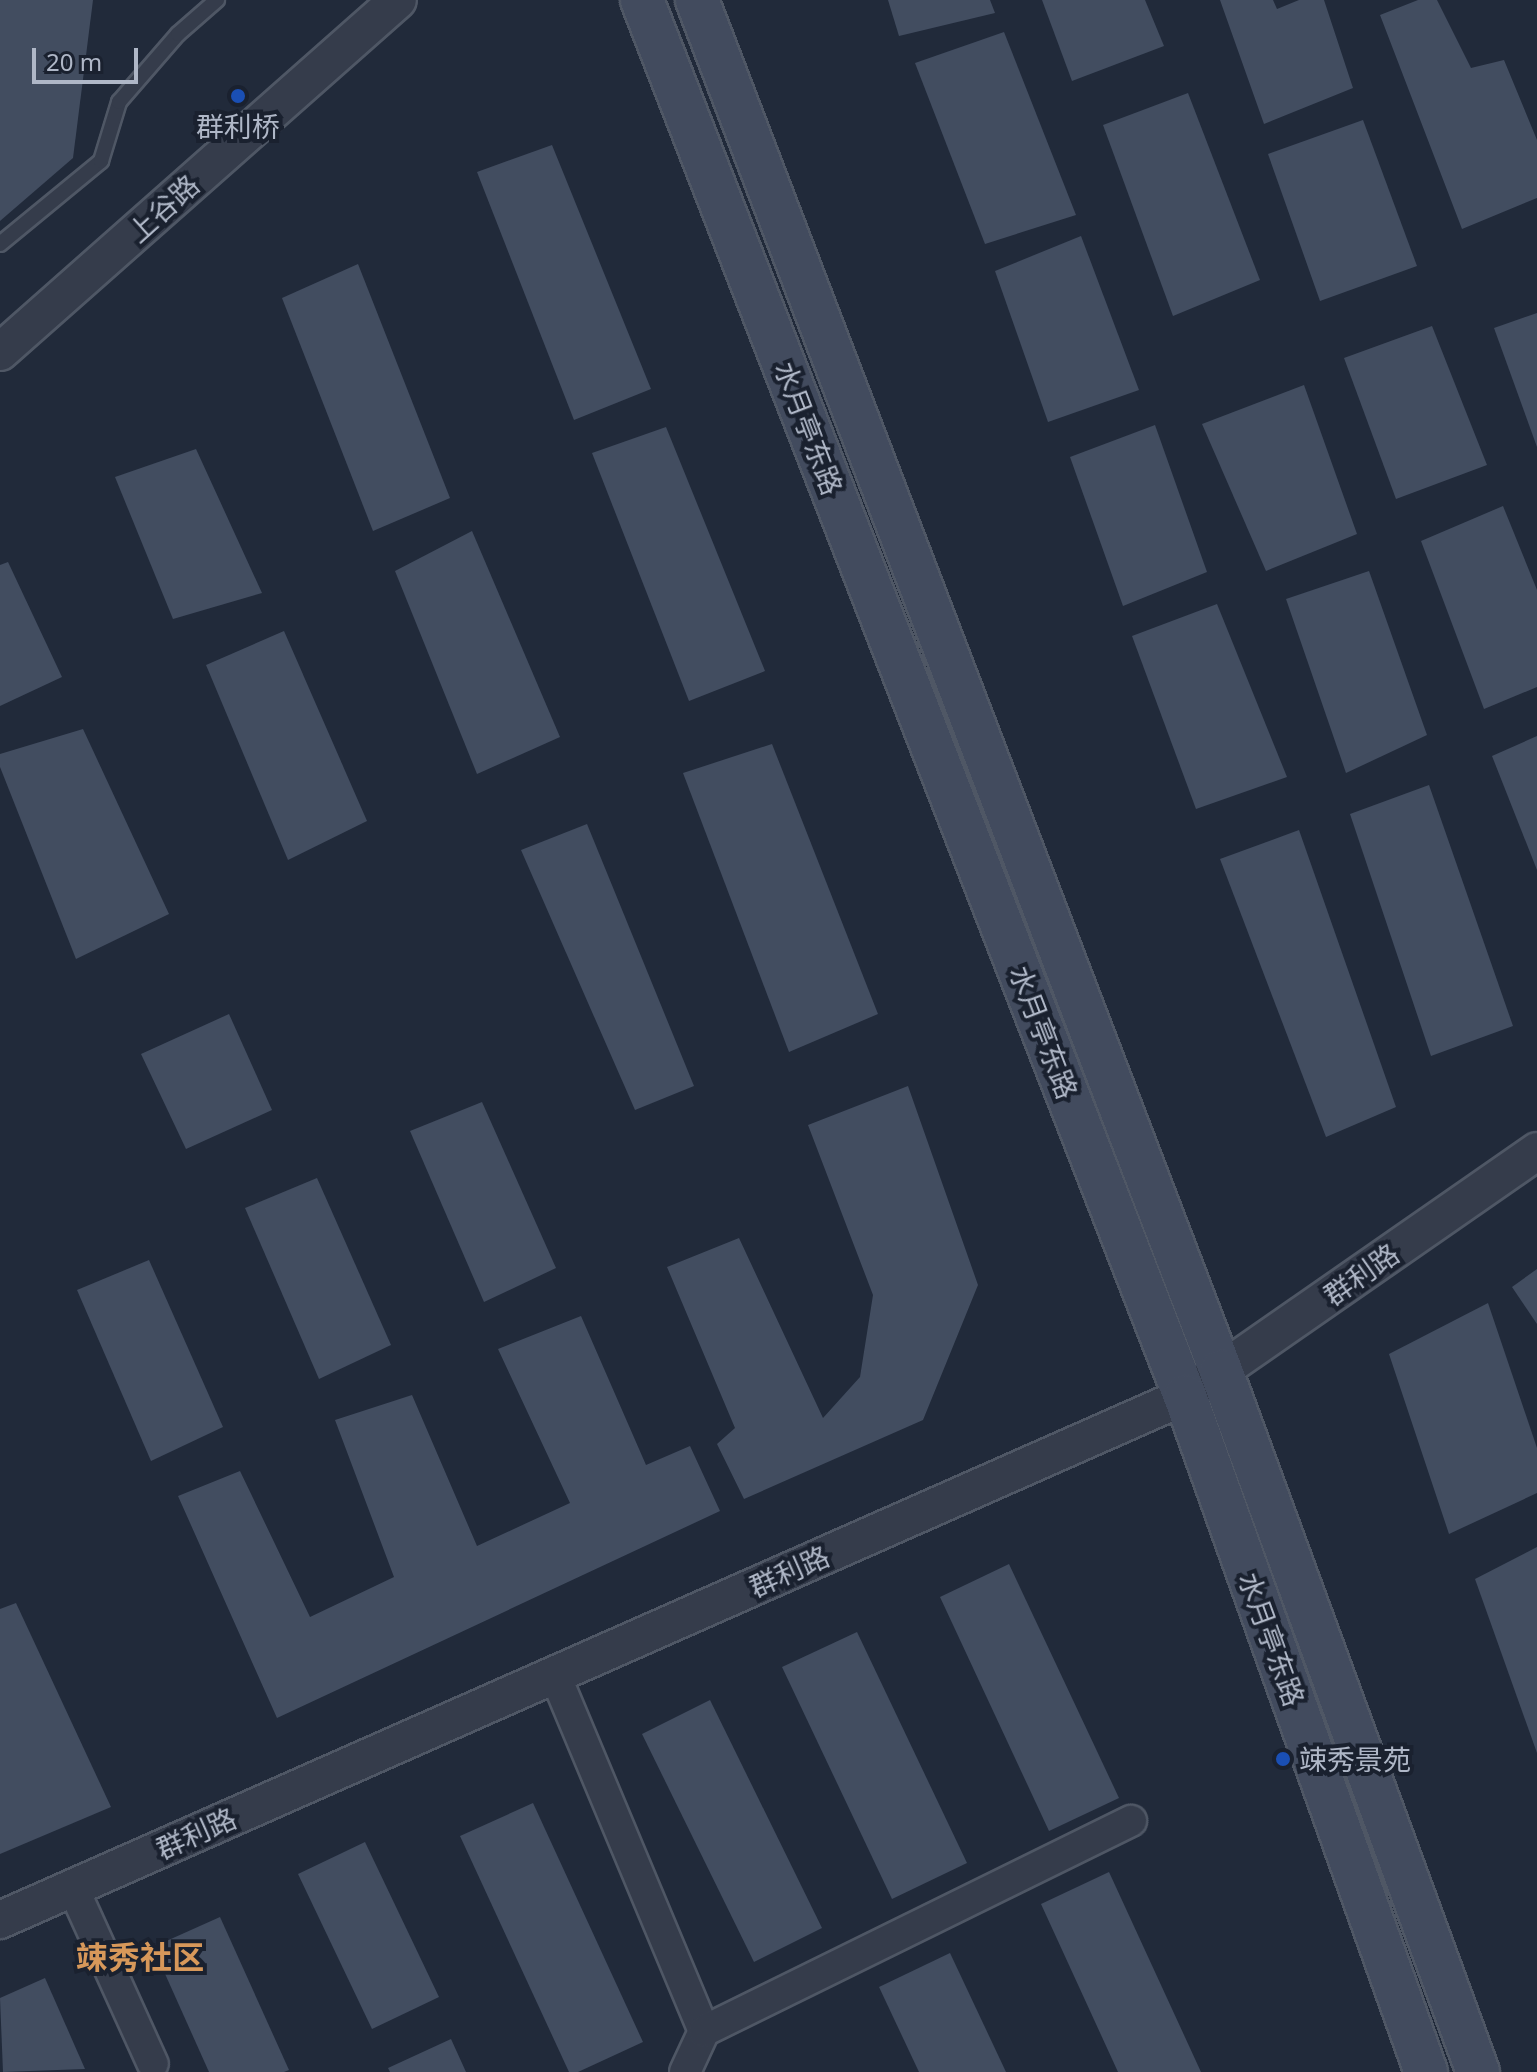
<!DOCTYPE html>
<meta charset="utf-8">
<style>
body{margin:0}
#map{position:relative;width:1537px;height:2072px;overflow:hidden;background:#212a3a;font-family:"Noto Sans","Noto Sans SC",sans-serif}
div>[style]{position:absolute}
.building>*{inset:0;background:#424d60}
.roads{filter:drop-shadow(2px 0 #4f5765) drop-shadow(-2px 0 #4f5765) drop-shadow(0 2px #4f5765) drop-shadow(0 -2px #4f5765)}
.service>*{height:14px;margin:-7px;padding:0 7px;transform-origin:7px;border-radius:7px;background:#353c4b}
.minor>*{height:30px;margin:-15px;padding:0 15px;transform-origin:15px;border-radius:15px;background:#353c4b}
.tertiary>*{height:36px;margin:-18px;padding:0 18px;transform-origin:18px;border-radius:18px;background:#353c4b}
.secondary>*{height:42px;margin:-21px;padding:0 21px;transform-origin:21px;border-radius:21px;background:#424b5e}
.dots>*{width:22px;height:22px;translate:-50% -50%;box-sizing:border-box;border:4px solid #1a212f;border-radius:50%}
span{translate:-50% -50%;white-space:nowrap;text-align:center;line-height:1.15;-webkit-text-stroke:8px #1a212f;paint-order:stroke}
.poi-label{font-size:28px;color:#afb7c7}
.left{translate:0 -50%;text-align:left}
.street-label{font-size:28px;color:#afb7c7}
.quarter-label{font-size:32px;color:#d7985a;font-weight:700}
.scale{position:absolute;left:32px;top:48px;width:106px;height:36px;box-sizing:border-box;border:4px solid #afb7c7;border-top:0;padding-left:10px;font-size:24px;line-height:28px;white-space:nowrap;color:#afb7c7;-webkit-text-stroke:6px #1a212f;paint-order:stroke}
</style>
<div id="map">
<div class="building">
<i style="clip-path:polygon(0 0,93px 0,73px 158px,0 221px)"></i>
<i style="clip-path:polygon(888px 0,990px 0,995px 13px,899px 36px)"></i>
<i style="clip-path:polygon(1042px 0,1145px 0,1164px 46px,1072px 81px)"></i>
<i style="clip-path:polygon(1220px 0,1273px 0,1277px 9px,1299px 0,1324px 0,1353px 88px,1264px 124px)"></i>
<i style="clip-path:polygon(1418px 0,1437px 0,1471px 68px,1504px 60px,1537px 140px,1537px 198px,1462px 229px,1380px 15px)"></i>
<i style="clip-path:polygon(1004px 32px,1076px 215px,985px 244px,915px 63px)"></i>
<i style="clip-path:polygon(1188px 93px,1260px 280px,1173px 316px,1103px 125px)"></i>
<i style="clip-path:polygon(1363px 120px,1417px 266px,1320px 301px,1268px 154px)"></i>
<i style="clip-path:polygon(552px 145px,651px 389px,574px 420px,477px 172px)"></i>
<i style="clip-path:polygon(1081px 236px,1139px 390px,1048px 422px,995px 271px)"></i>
<i style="clip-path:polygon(358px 264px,450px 498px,373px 531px,282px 298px)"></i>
<i style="clip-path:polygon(1537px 313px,1537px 447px,1494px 328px)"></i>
<i style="clip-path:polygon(1432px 326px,1487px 465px,1396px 499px,1344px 358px)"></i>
<i style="clip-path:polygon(1304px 385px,1357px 534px,1266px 571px,1202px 424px)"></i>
<i style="clip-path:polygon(1155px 425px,1207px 572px,1123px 606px,1070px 457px)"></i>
<i style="clip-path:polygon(666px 427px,765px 671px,689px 701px,592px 453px)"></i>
<i style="clip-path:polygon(196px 449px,262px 593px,173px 619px,115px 477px)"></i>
<i style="clip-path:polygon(1503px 506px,1537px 590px,1537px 687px,1484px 709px,1421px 541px)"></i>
<i style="clip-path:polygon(472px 531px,560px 737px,477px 774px,395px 571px)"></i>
<i style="clip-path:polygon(8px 562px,62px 677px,0 706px,0 565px)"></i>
<i style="clip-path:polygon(1369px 571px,1427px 735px,1346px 773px,1286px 599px)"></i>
<i style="clip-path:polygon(1217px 604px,1287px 777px,1196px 809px,1132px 636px)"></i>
<i style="clip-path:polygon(284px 631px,367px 821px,288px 860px,206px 665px)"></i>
<i style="clip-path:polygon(83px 729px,169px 914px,76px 959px,0 767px,0 754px)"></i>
<i style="clip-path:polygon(1537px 736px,1537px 870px,1492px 756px)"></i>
<i style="clip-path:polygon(772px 744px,878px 1014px,789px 1052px,683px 773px)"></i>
<i style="clip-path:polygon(1429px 785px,1513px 1026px,1431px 1056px,1350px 814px)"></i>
<i style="clip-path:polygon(587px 824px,694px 1086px,635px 1110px,521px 850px)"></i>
<i style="clip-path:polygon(1299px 830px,1396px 1107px,1326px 1137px,1220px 859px)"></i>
<i style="clip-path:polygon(229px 1014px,272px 1110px,186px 1149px,141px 1054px)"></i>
<i style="clip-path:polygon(908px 1086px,978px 1285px,923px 1420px,744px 1499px,717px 1444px,735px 1428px,667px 1267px,739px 1238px,823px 1418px,860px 1377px,873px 1295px,808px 1125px)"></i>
<i style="clip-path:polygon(482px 1102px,556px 1268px,484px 1302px,410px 1131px)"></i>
<i style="clip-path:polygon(317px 1178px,391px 1345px,319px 1379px,245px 1208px)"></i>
<i style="clip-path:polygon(149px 1260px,223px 1427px,151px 1461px,77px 1290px)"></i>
<i style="clip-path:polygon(1537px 1269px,1537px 1324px,1512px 1287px)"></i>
<i style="clip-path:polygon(1488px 1303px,1537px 1448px,1537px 1493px,1449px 1534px,1389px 1354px)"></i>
<i style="clip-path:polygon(581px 1316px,646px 1465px,690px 1446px,720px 1511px,277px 1718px,178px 1496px,240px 1471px,310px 1617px,394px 1577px,335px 1420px,412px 1395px,477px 1546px,570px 1503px,498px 1349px)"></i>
<i style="clip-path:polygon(1537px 1547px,1537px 1753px,1475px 1579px)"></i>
<i style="clip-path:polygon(1009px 1564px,1119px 1798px,1049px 1831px,940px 1597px)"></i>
<i style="clip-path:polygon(16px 1603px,111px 1807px,0 1854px,0 1609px)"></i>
<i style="clip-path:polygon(857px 1632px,967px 1863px,892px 1899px,782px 1667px)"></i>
<i style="clip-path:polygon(710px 1700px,822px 1928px,754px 1962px,642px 1734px)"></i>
<i style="clip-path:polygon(533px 1803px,643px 2042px,578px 2072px,569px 2072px,460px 1836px)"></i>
<i style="clip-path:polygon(365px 1842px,439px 1997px,372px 2029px,298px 1874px)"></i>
<i style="clip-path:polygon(1109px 1872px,1201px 2072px,1118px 2072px,1041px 1904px)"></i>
<i style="clip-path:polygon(220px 1917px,289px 2070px,284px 2072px,209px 2072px,153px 1947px)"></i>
<i style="clip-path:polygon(950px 1953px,1006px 2072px,919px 2072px,879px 1987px)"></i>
<i style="clip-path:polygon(45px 1978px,85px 2069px,3px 2072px,0 1998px)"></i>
<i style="clip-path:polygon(451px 2039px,466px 2072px,390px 2072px,388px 2068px)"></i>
</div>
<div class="roads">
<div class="service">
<i style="left:0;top:244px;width:131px;rotate:-39.4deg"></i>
<i style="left:101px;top:161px;width:62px;rotate:-73deg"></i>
<i style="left:119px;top:102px;width:90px;rotate:-49.1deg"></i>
<i style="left:178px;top:34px;width:52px;rotate:-41.1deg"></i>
</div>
<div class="minor">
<i style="left:555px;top:1675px;width:386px;rotate:67.3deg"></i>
<i style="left:704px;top:2031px;width:45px;rotate:114.9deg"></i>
<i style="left:73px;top:1888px;width:193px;rotate:65.6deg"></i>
<i style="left:704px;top:2031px;width:476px;rotate:-26.2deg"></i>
</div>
<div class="tertiary">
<i style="left:0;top:352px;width:531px;rotate:-41.49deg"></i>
<i style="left:0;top:1920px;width:1296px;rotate:-23.85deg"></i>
<i style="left:1185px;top:1396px;width:429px;rotate:-34.8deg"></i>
</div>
<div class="secondary">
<i style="left:642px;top:0;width:1498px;rotate:68.75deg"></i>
<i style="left:1185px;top:1396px;width:718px;rotate:70.38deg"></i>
<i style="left:697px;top:0;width:1468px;rotate:69.08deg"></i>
<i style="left:1221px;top:1371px;width:747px;rotate:69.87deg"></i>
</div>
</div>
<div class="dots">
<i style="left:238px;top:96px;background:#1a4fb4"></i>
<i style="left:1283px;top:1759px;background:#1a4fb4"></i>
</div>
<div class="poi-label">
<span style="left:238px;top:126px">群利桥</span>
<span class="left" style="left:1299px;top:1759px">竦秀景苑</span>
</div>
<div class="street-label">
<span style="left:163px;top:208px;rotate:-42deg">上谷路</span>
<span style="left:809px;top:428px;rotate:69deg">水月亭东路</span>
<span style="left:1044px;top:1032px;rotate:69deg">水月亭东路</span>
<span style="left:1361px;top:1274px;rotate:-35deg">群利路</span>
<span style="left:789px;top:1571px;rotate:-24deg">群利路</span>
<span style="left:1272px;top:1639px;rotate:70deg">水月亭东路</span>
<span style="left:196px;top:1833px;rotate:-24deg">群利路</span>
</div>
<div class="quarter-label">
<span style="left:140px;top:1957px">竦秀社区</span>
</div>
<div class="scale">20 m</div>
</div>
